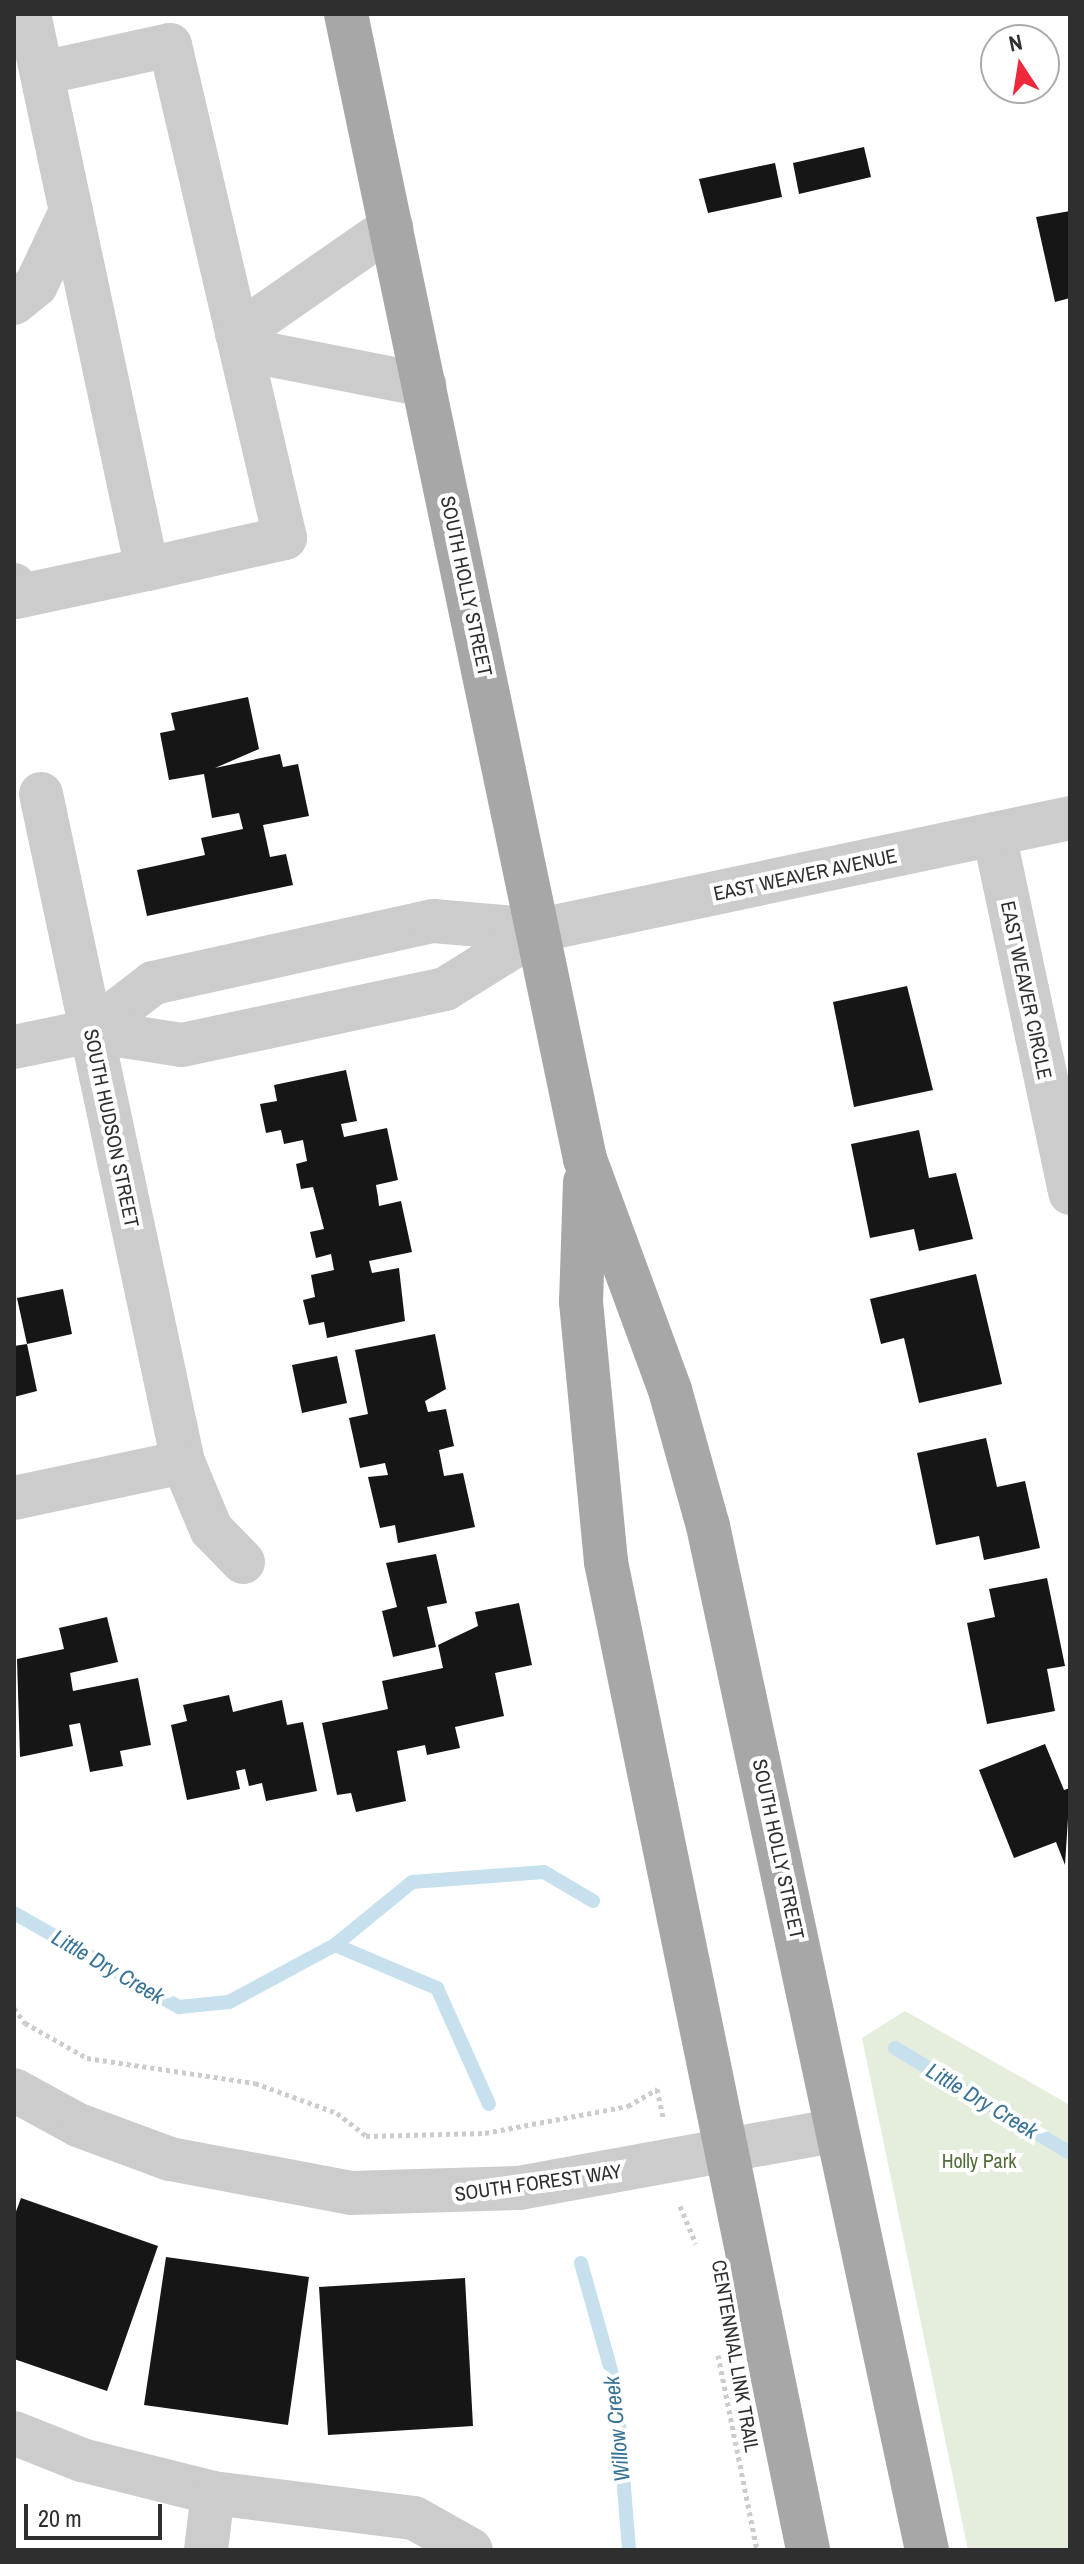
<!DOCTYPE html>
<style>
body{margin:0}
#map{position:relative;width:1084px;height:2564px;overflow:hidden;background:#fff;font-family:"Archivo Narrow",sans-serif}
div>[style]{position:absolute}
.green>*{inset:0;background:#e5eddc}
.stream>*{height:14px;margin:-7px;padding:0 7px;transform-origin:7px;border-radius:7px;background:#c7e0ee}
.building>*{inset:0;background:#161616}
.path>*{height:5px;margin-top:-2.5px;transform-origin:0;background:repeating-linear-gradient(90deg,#ccc 0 4px,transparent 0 8px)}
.minor>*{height:44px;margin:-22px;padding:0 22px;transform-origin:22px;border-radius:22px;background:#ccc}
.major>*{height:44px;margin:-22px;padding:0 22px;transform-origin:22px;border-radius:22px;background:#a7a7a7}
span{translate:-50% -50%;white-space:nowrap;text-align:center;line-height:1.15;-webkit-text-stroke:8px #fff;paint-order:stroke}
.street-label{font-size:20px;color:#2f2f2f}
.park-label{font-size:20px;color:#536d39}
.water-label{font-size:22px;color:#387396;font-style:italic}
.frame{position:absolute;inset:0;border:16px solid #2f2f2f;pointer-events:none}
.north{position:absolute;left:980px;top:24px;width:80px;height:80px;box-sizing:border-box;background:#fff;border:2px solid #acacac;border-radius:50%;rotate:348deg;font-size:22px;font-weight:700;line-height:32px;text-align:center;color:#2f2f2f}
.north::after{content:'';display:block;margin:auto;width:28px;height:36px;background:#ef283b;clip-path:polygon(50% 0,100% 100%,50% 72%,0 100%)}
.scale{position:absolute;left:24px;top:2504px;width:138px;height:36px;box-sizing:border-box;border:4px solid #2f2f2f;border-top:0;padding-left:10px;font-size:24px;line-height:28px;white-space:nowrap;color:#2f2f2f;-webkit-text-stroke:6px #fff;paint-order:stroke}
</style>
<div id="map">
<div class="green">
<i style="clip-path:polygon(905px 2011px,1070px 2105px,1070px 2550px,968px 2550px,862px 2038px)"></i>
</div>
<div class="stream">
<i style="left:14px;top:1913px;width:190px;rotate:29.7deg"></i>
<i style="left:179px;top:2007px;width:50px;rotate:-5.7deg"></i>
<i style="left:229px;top:2002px;width:120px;rotate:-28.3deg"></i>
<i style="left:335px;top:1945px;width:99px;rotate:-39.3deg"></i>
<i style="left:412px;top:1882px;width:132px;rotate:-4.3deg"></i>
<i style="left:544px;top:1872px;width:57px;rotate:30.6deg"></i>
<i style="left:335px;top:1945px;width:111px;rotate:22.9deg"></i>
<i style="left:437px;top:1988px;width:127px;rotate:65.9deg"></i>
<i style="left:895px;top:2048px;width:204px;rotate:31deg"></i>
<i style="left:581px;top:2263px;width:130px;rotate:74.4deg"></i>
<i style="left:616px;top:2388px;width:163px;rotate:85.4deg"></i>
</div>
<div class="building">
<i style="clip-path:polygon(864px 147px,871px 177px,799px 194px,793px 163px)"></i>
<i style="clip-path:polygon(775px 163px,782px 197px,708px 213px,699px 179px)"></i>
<i style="clip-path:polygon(1070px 211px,1070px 298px,1055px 302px,1036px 217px)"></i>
<i style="clip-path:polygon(248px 697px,259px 749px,215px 768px,280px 754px,283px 767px,298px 764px,309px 816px,263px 825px,270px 857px,286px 854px,293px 885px,147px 916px,137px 870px,205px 855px,201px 838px,243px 829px,239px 813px,212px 818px,204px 774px,169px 780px,160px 733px,175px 730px,171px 713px)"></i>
<i style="clip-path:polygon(907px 986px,933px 1090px,854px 1107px,833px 1002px)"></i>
<i style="clip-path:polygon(346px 1070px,357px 1121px,341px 1124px,344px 1137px,387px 1128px,398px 1180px,376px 1185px,378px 1197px,379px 1206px,401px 1201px,412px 1252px,369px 1261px,372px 1273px,399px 1268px,405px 1321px,327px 1338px,324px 1322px,309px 1325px,303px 1300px,315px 1297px,311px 1275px,334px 1270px,331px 1254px,316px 1258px,310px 1232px,324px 1229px,313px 1187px,301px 1189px,296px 1164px,307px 1161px,303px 1140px,284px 1144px,281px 1130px,266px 1133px,260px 1104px,277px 1101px,274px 1085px)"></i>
<i style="clip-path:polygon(919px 1130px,929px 1178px,956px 1173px,973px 1239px,919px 1251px,914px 1229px,870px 1238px,851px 1144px)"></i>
<i style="clip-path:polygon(976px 1274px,1002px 1384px,919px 1403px,904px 1338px,881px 1344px,870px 1299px)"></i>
<i style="clip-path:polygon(63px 1289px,72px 1334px,27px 1344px,17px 1298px)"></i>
<i style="clip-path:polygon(435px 1334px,446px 1389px,425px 1401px,428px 1412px,446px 1409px,454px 1446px,439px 1450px,444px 1476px,463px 1473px,475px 1527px,398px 1543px,395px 1525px,380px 1528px,368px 1477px,388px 1475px,385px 1463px,360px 1468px,349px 1418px,368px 1414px,355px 1350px)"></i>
<i style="clip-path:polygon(27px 1344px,37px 1391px,14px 1397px,14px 1346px)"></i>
<i style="clip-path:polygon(337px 1356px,347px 1403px,302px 1413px,292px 1365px)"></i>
<i style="clip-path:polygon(986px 1438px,997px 1487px,1025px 1481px,1040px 1548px,984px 1560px,979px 1536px,936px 1545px,917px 1453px)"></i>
<i style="clip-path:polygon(436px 1554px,447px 1603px,427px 1607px,436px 1647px,393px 1657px,382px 1611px,397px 1607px,386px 1563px)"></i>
<i style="clip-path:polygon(1047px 1578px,1065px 1666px,1047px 1669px,1055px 1711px,987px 1724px,967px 1623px,995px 1617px,989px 1589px)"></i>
<i style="clip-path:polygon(519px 1603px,532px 1665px,495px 1673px,504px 1716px,455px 1727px,460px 1748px,427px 1755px,425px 1745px,397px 1751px,406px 1801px,356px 1812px,351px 1793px,337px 1795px,322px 1723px,388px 1709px,382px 1681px,443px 1668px,438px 1645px,478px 1626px,475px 1612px)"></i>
<i style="clip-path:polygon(107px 1617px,118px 1662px,70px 1673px,73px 1691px,138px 1678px,151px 1745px,120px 1751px,123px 1766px,90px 1772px,80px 1723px,69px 1725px,73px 1746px,20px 1757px,17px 1659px,64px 1649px,59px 1628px)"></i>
<i style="clip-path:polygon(229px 1695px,233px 1712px,282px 1700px,287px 1725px,303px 1722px,317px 1791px,266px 1801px,262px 1783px,249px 1786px,245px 1769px,236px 1771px,240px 1789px,187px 1800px,171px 1725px,187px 1721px,183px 1705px)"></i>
<i style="clip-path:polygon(1045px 1744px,1064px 1790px,1070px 1788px,1065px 1865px,1056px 1842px,1014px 1858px,979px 1770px)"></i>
<i style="clip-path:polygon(21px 2198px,158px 2246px,107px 2391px,14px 2359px,14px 2217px)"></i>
<i style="clip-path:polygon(166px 2257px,309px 2277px,288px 2425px,144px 2405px)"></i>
<i style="clip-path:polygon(465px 2278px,473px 2426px,328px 2435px,319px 2287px)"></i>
</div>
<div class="path">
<i style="left:14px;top:2008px;width:19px;rotate:54deg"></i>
<i style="left:25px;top:2023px;width:71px;rotate:29.4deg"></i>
<i style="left:87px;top:2058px;width:170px;rotate:8.5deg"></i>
<i style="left:255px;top:2083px;width:87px;rotate:20.1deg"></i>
<i style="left:337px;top:2113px;width:37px;rotate:38deg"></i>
<i style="left:366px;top:2136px;width:119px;rotate:-1.4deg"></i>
<i style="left:485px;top:2133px;width:146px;rotate:-10.7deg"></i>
<i style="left:628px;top:2106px;width:34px;rotate:-30deg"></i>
<i style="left:657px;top:2089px;width:30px;rotate:78deg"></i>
<i style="left:680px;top:2206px;width:41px;rotate:67.2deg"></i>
<i style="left:718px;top:2355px;width:199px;rotate:78.7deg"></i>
</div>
<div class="minor">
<i style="left:42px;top:73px;width:131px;rotate:-12.3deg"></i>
<i style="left:170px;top:45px;width:506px;rotate:76.87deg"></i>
<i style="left:285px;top:538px;width:141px;rotate:167.3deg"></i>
<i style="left:14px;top:303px;width:28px;rotate:-39deg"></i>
<i style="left:36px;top:285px;width:82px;rotate:-64.7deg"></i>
<i style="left:237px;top:334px;width:188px;rotate:-34.8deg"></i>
<i style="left:241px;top:349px;width:187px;rotate:11.1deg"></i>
<i style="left:14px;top:585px;width:12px;rotate:81deg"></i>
<i style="left:16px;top:597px;width:134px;rotate:-12.1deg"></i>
<i style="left:147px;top:569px;width:567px;rotate:-102deg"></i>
<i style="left:41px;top:794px;width:683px;rotate:78deg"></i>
<i style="left:183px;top:1462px;width:73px;rotate:67.3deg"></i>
<i style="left:211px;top:1529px;width:46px;rotate:45.9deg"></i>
<i style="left:994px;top:834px;width:367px;rotate:78deg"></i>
<i style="left:91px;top:1031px;width:78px;rotate:-37.7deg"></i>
<i style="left:153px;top:983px;width:287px;rotate:-12.5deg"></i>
<i style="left:433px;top:921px;width:107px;rotate:4.8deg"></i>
<i style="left:540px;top:930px;width:542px;rotate:-11.93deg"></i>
<i style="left:14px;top:1047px;width:79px;rotate:-11.7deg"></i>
<i style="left:91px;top:1031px;width:92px;rotate:8.7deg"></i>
<i style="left:182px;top:1045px;width:269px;rotate:-12deg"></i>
<i style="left:445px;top:989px;width:112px;rotate:-31.8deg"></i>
<i style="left:14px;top:1498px;width:173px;rotate:-12deg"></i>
<i style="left:14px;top:2090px;width:73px;rotate:28.7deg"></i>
<i style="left:78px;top:2125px;width:98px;rotate:20.3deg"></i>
<i style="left:170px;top:2159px;width:184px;rotate:10.6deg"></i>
<i style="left:351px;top:2193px;width:168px;rotate:-1.7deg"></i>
<i style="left:519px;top:2188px;width:323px;rotate:-10.3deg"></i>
<i style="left:14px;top:2433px;width:73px;rotate:21.7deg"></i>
<i style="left:82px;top:2460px;width:135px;rotate:14.1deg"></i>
<i style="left:213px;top:2493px;width:203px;rotate:7.1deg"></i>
<i style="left:414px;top:2518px;width:65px;rotate:29.3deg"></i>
<i style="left:206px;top:2550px;width:57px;rotate:-83deg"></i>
</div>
<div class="major">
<i style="left:346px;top:14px;width:1170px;rotate:78.21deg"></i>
<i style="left:585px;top:1159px;width:246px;rotate:69.8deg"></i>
<i style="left:670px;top:1390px;width:141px;rotate:74.4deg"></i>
<i style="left:708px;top:1526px;width:1047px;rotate:77.93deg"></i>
<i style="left:585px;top:1182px;width:120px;rotate:91.9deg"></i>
<i style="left:581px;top:1302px;width:261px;rotate:84.5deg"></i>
<i style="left:606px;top:1562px;width:1008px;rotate:78.44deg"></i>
</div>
<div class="street-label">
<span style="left:467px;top:586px;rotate:78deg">SOUTH HOLLY STREET</span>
<span style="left:805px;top:874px;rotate:-12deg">EAST WEAVER AVENUE</span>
<span style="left:1027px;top:990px;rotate:78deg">EAST WEAVER CIRCLE</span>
<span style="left:112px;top:1128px;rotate:78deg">SOUTH HUDSON STREET</span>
<span style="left:779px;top:1849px;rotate:78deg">SOUTH HOLLY STREET</span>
<span style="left:538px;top:2182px;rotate:-8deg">SOUTH FOREST WAY</span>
<span style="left:736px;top:2356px;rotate:80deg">CENTENNIAL LINK TRAIL</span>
</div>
<div class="park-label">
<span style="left:979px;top:2160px">Holly Park</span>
</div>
<div class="water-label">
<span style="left:108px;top:1967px;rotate:30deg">Little Dry Creek</span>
<span style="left:982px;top:2101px;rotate:31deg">Little Dry Creek</span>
<span style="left:617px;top:2429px;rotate:-96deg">Willow Creek</span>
</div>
<div class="frame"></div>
<div class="north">N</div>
<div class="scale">20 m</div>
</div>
